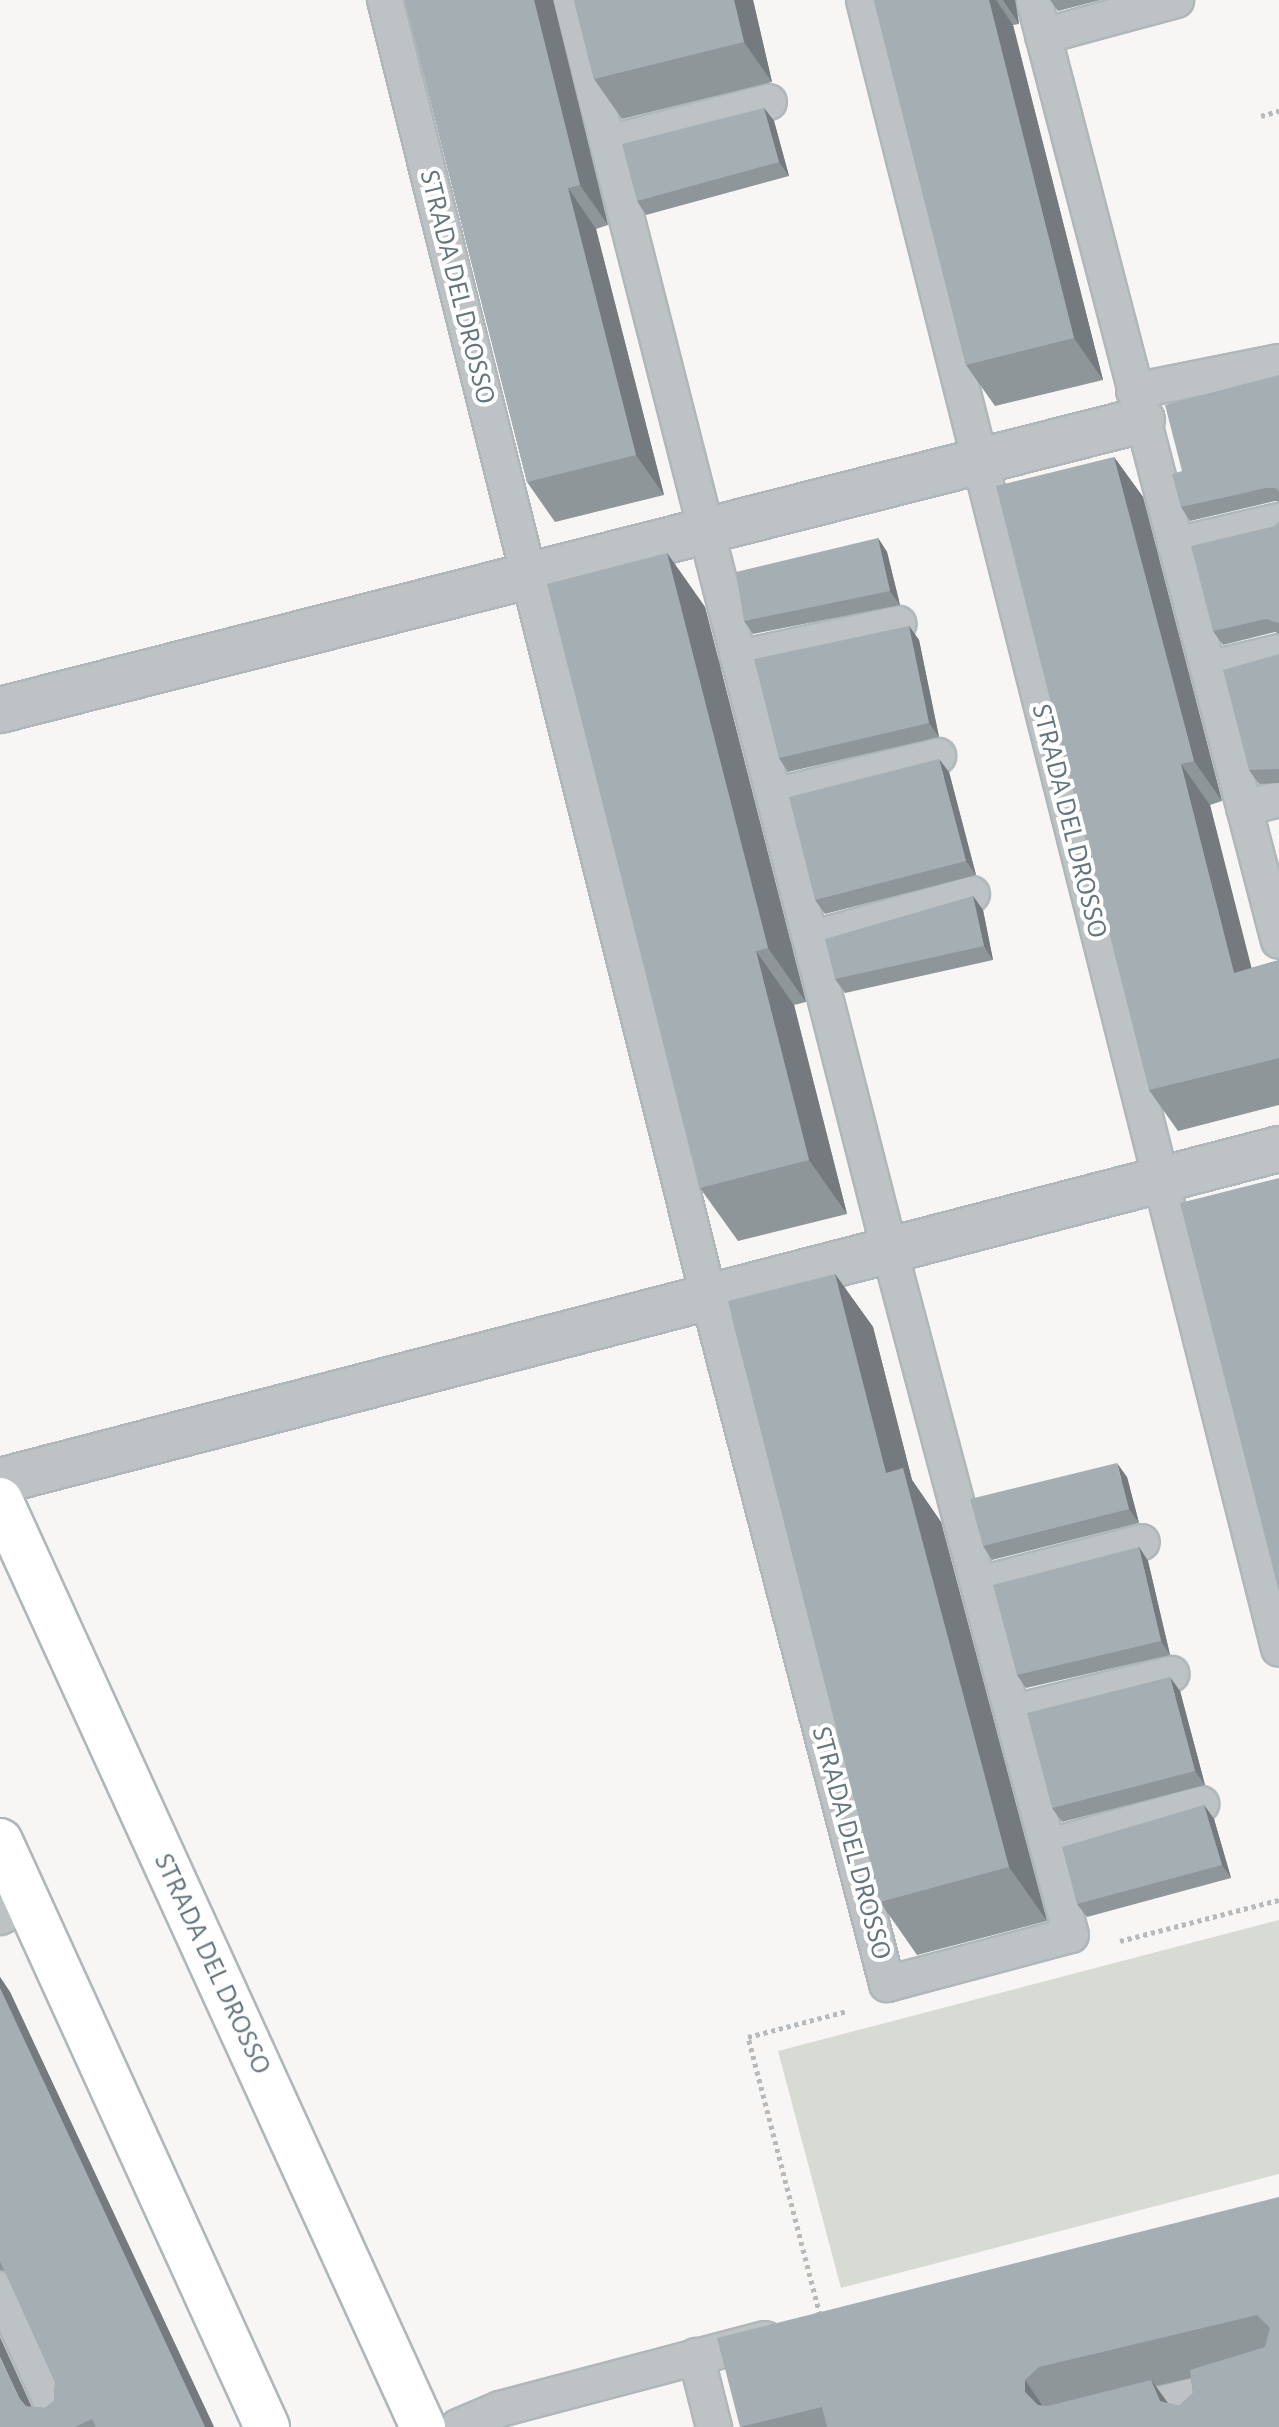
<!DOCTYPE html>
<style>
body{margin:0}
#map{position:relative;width:1279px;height:2427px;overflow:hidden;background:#f7f6f4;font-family:"Alegreya Sans",sans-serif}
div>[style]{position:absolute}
.green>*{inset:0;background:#d7dbd3}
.path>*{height:5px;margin-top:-2.5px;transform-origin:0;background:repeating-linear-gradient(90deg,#b6babc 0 4px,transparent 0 8px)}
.roads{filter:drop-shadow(2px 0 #b0b7ba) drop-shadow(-2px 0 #b0b7ba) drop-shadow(0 2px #b0b7ba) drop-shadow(0 -2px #b0b7ba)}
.lane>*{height:34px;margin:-17px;padding:0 17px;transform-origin:17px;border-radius:17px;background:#bdc3c5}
.street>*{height:44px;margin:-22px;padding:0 22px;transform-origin:22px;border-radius:22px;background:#bdc3c5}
.secondary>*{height:44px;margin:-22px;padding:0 22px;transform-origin:22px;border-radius:22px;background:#fff}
.wall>*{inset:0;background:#8e969a}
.shaded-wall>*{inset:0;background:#747a7d}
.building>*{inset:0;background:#a5afb3}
span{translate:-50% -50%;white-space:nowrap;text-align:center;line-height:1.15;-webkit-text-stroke:8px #fff;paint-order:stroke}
.street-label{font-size:28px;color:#63757d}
</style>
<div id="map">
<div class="green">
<i style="clip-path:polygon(1279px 1920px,1279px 2174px,841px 2288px,778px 2051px)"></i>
</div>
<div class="path">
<i style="left:1261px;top:116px;width:19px;rotate:-16deg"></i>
<i style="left:1120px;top:1941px;width:164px;rotate:-14.5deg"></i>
<i style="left:820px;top:2315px;width:287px;rotate:-104.5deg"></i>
<i style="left:748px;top:2037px;width:102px;rotate:-14.7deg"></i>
</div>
<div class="roads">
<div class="lane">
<i style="left:385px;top:0;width:1339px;rotate:75.99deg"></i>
<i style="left:709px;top:1299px;width:708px;rotate:75.43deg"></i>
<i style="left:887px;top:1984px;width:190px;rotate:-14.9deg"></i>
<i style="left:1071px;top:1935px;width:707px;rotate:-104.84deg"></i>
<i style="left:890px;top:1252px;width:1292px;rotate:-104.29deg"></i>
<i style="left:864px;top:0;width:1700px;rotate:75.87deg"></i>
<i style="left:1034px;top:0;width:972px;rotate:75.41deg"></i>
<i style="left:1043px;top:36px;width:138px;rotate:-15.1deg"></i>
<i style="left:608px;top:143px;width:166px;rotate:-14.3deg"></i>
<i style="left:1134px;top:391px;width:148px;rotate:-11.3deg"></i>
<i style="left:1175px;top:545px;width:107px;rotate:-13deg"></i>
<i style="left:738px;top:658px;width:164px;rotate:-12deg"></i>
<i style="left:1208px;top:669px;width:73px;rotate:-13.5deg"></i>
<i style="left:774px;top:796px;width:169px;rotate:-13.7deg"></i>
<i style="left:1244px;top:808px;width:36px;rotate:-14deg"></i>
<i style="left:810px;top:939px;width:168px;rotate:-15.5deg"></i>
<i style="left:980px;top:1584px;width:167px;rotate:-14.5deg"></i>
<i style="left:1014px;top:1712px;width:162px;rotate:-13.6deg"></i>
<i style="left:1050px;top:1846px;width:157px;rotate:-15.5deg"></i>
<i style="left:0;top:1917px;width:32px;rotate:-26deg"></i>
<i style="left:0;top:2289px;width:152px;rotate:65.5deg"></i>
<i style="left:696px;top:2356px;width:73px;rotate:75.8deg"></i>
<i style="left:458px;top:2427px;width:46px;rotate:-23.2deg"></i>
<i style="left:500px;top:2409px;width:274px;rotate:-14.8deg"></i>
<i style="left:1072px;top:2427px;width:214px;rotate:-14.4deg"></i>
</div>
<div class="street">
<i style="left:0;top:710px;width:1178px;rotate:-14.25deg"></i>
<i style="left:0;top:1481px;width:1321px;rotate:-14.55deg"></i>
</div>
<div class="secondary">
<i style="left:0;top:1500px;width:1019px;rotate:65.47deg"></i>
<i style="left:0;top:1841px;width:644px;rotate:65.5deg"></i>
</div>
</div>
<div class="wall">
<i style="clip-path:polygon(405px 0,553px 0,608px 225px,596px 229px,664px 495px,555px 522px,527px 482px)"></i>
<i style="clip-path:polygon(574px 0,753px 0,772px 82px,622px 119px,594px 79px)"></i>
<i style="clip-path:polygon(874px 0,1015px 0,1019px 24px,1013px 25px,1103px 380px,995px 406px,966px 365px)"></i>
<i style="clip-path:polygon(1050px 0,1101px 0,1058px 11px)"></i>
<i style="clip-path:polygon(764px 108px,774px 121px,789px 176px,646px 215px,637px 201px)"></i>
<i style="clip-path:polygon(1279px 375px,1279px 502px,1275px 501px,1190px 521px,1181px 507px,1182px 471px)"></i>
<i style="clip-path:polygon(1114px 457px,1143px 497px,1222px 801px,1210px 805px,1251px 968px,1279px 960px,1279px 1105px,1178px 1131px,1149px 1090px)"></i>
<i style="clip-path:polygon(1279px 522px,1279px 634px,1275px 632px,1223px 645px,1213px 631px,1275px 526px)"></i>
<i style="clip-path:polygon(878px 538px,887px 552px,900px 605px,753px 634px,744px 621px)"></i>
<i style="clip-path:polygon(667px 553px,705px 607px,806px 1002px,794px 1005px,847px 1214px,738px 1241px,700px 1188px)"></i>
<i style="clip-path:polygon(909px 626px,919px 640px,939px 737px,788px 772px,779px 758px)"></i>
<i style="clip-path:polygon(1279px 654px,1279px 783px,1259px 784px,1249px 770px)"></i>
<i style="clip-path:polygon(949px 772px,976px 875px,825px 914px,815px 900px)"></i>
<i style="clip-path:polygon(973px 896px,983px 910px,993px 960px,845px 993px,835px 979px)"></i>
<i style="clip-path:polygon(835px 1274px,873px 1327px,912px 1480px,941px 1522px,1047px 1921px,917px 1955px,880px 1902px)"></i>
<i style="clip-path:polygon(1127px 1477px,1139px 1523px,992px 1560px,983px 1546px)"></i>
<i style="clip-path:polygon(1139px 1547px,1148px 1561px,1170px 1655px,1026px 1688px,1017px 1675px)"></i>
<i style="clip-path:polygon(1180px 1691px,1205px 1785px,1062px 1822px,1052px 1808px)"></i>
<i style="clip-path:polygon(1204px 1805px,1214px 1819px,1231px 1878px,1087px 1917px,1077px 1904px)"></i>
<i style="clip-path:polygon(0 1977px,10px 1992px,214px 2427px,0 2427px,32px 2407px,45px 2408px,54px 2401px,55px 2382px,5px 2271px,0 2270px)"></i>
<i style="clip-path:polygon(evenodd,1279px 2197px,1279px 2427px,740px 2427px,1279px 2197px,1191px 2378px,1193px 2393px,1179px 2406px,1168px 2403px,1156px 2386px,1191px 2378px)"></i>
</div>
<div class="shaded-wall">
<i style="clip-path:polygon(534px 0,553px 0,608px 225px,580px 185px)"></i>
<i style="clip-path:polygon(734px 0,753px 0,772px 82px,744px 42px)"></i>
<i style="clip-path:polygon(989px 0,996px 0,1013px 25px,1103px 380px,1074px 338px)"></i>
<i style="clip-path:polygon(1003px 0,1015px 0,1019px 24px)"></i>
<i style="clip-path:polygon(764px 108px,774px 121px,789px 176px,779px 162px)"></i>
<i style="clip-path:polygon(568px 188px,596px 229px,664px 495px,636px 455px)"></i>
<i style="clip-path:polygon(1114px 457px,1143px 497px,1222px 801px,1194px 761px)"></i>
<i style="clip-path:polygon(878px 538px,887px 552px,900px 605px,890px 591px)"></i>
<i style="clip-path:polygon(667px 553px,705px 607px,806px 1002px,768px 948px)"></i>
<i style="clip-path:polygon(909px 626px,919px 640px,939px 737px,929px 723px)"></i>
<i style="clip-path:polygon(939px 759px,949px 772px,976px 875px,966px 861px)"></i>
<i style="clip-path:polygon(1181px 764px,1210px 805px,1263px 1013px,1234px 973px)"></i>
<i style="clip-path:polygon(973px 896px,983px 910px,993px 960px,984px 946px)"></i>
<i style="clip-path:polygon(756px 951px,794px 1005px,847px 1214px,809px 1160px)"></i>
<i style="clip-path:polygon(835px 1274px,873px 1327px,912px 1480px,941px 1522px,1047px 1921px,1009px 1867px,886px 1473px)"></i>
<i style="clip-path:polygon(1117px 1463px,1127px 1477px,1139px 1523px,1129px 1509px)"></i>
<i style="clip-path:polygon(1139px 1547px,1148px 1561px,1170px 1655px,1161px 1641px)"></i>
<i style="clip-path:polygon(1170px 1677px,1180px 1691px,1205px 1785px,1195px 1771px)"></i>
<i style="clip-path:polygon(1204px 1805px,1214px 1819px,1231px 1878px,1222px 1865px)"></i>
<i style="clip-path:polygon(0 1977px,10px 1992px,214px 2427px,205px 2427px,0 1988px)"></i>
<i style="clip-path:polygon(0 2337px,41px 2427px,19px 2398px,0 2357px)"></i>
<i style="clip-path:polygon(1025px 2380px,1053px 2421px,1025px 2392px)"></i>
<i style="clip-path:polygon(1151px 2380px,1180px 2420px,1160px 2401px)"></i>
</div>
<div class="building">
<i style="clip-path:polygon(405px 0,534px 0,580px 185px,568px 188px,636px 455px,527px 482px)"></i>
<i style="clip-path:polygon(574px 0,734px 0,744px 42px,594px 79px)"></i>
<i style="clip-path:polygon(874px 0,989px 0,1074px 338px,966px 365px)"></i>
<i style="clip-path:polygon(764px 108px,779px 162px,637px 201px,622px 144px)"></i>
<i style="clip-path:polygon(1279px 375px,1279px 492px,1276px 488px,1266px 488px,1181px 507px,1172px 474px,1182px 471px,1165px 405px)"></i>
<i style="clip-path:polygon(1114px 457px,1194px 761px,1181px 764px,1234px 973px,1279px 960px,1279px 1058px,1149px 1090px,996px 486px)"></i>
<i style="clip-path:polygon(1279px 522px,1279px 623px,1266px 619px,1213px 631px,1191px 546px,1275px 526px)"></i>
<i style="clip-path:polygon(878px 538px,890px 591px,744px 621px,736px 572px)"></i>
<i style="clip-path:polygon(667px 553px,768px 948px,756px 951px,809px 1160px,700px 1188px,547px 584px)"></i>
<i style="clip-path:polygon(909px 626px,929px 723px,779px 758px,754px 659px)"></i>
<i style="clip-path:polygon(1279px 654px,1279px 769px,1249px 770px,1223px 670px)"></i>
<i style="clip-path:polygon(939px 759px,966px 861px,815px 900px,789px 797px)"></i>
<i style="clip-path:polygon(973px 896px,984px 946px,835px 979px,825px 939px)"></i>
<i style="clip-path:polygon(1279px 1178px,1279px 1592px,1180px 1203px)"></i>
<i style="clip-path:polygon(835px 1274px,886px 1473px,903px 1468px,1009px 1867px,880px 1902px,728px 1301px)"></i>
<i style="clip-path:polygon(1117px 1463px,1129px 1509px,983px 1546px,970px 1499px)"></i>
<i style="clip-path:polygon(1139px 1547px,1161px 1641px,1017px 1675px,993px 1585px)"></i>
<i style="clip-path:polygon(1170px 1677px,1195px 1771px,1052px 1808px,1027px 1713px)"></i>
<i style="clip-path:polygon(1204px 1805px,1222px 1865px,1077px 1904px,1062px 1847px)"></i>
<i style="clip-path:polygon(0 1988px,205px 2427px,96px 2427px,92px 2419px,75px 2427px,0 2427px,0 2357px,19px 2398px,26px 2406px,45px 2408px,54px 2401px,55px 2382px,0 2261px)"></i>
<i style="clip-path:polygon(evenodd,1279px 2197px,1279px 2427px,827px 2427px,822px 2407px,740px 2427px,717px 2338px,1279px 2197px,1257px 2315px,1270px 2328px,1265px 2347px,1190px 2370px,1193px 2393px,1179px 2406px,1160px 2401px,1151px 2380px,1048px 2406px,1038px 2405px,1025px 2392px,1025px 2380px,1039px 2367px,1257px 2315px)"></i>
</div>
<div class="street-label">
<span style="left:457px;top:287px;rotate:76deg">STRADA DEL DROSSO</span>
<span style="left:1069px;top:821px;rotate:76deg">STRADA DEL DROSSO</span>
<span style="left:851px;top:1843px;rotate:75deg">STRADA DEL DROSSO</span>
<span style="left:212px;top:1964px;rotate:65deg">STRADA DEL DROSSO</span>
</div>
</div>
